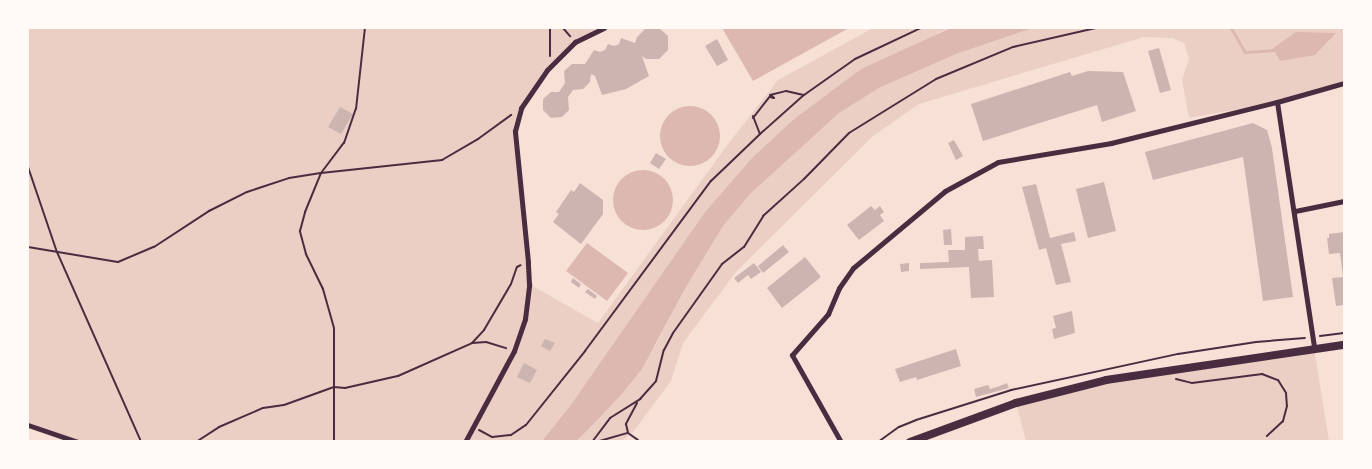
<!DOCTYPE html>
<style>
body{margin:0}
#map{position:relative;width:1372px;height:469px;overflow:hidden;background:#f7e1d7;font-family:"Sofia Sans Condensed",sans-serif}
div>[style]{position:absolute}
.green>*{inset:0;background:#ebcfc5}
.water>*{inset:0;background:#dcb8b0}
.round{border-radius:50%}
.stream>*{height:3px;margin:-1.5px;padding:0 1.5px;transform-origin:1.5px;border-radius:1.5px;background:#dcb8b0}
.building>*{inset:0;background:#ccb4b1}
.path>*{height:2px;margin:-1px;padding:0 1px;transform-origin:1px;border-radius:1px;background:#4a2c40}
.minor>*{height:5px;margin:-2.5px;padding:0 2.5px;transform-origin:2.5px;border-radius:2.5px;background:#4a2c40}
.primary>*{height:8px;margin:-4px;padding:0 4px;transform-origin:4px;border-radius:4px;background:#4a2c40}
span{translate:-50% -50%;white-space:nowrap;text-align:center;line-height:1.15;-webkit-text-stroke:4px #fffaf5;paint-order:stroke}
.frame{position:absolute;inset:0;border:29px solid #fffaf5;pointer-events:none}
</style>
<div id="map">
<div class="green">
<i style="clip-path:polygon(28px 28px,604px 28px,575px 42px,547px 70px,521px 108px,515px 131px,529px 284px,598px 323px,728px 144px,778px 80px,873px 28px,951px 28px,940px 32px,751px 159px,705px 212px,570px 406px,542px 441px,71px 442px,28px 425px)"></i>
<i style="clip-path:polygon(1043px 28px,1344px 28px,1344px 83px,1277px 102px,1189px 118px,1182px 80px,1189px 58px,1184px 43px,1172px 38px,1144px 37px,919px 104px,873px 136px,736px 272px,683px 343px,671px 381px,633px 432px,622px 441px,577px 442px,655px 346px,686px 287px,723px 226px,750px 193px,797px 149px,839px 113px,879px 88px,956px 54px,1030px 29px)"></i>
<i style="clip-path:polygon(1314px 348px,1329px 441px,1026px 441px,1016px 403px,1049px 393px)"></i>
</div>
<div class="water">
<i style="clip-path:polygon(722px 28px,849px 28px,753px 81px)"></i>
<i style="clip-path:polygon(951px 28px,1043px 28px,1030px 29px,956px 54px,879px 88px,839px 113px,751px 193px,723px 226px,686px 287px,642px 369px,620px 396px,577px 441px,542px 441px,570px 406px,705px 212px,751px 159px,793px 120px,861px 69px)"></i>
<i style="clip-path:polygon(1296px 32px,1336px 33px,1315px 55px,1280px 61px,1273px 48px)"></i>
<i class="round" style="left:660px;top:106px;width:60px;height:60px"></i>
<i class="round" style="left:613px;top:170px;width:60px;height:60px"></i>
<i style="clip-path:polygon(587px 243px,628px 273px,607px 301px,566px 271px)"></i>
</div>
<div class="stream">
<i style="left:1231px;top:28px;width:28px;rotate:60deg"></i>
<i style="left:1245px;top:52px;width:29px;rotate:-4deg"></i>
</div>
<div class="building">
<i style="clip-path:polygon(646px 28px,659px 28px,668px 36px,668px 50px,659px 59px,646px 59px,642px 56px,649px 76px,626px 89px,602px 95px,595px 76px,591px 74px,590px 82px,583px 89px,573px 90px,568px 97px,569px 110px,562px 117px,551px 118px,543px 110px,543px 99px,551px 92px,559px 92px,565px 83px,564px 71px,572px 64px,585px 64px,594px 50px,600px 52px,605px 50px,608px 44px,614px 46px,619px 44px,621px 38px,635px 43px,637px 37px)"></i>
<i style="clip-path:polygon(717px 39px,728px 60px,717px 66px,705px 46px)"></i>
<i style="clip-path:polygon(1159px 48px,1171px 90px,1160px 93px,1148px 51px)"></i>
<i style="clip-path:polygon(1088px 71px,1123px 72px,1136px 111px,1102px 122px,1097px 105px,983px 141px,971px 104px,1070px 72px,1072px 76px)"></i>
<i style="clip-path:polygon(340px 107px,353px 114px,341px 134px,328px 127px)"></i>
<i style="clip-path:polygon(1253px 123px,1267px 130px,1272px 148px,1293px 297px,1263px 301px,1243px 157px,1153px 180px,1145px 152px)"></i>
<i style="clip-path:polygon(954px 140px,963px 156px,956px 160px,948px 143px)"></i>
<i style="clip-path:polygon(656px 153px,666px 159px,659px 169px,650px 163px)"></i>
<i style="clip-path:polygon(1104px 182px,1116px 231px,1088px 238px,1076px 189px)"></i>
<i style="clip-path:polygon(580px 183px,603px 200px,603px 214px,581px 244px,553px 222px,559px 214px,556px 212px,571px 190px,574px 192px)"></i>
<i style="clip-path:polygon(1036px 184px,1050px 238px,1074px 232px,1076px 241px,1061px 244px,1071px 282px,1056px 285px,1046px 248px,1039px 250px,1022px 187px)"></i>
<i style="clip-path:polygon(871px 206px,875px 210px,880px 206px,884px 212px,880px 215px,884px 221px,859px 240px,847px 225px)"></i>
<i style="clip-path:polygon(951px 229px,952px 245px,944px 245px,943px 230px)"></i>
<i style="clip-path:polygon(1344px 232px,1344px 305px,1336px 306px,1332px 278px,1343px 277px,1340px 253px,1329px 254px,1327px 238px,1329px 238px,1329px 234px)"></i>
<i style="clip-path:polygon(983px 236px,984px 249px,978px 249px,979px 261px,992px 260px,994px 297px,971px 298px,969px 267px,920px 269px,920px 263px,949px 262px,948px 250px,965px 250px,965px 237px)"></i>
<i style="clip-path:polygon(783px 245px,789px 252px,763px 273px,758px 266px)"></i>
<i style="clip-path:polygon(805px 257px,821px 277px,782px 308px,767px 288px)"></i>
<i style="clip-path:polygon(754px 263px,761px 272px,751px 279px,748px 275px,738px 283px,734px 278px)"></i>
<i style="clip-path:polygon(909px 263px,909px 271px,901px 272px,900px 264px)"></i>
<i style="clip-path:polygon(573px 278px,581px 284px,579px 288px,571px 282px)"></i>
<i style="clip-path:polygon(588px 289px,597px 296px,595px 299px,585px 292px)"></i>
<i style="clip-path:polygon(1072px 311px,1075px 333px,1054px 339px,1052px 329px,1056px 328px,1053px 316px)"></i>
<i style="clip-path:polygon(545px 339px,555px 343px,550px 351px,541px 346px)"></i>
<i style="clip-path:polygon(956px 349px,961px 366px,917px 380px,916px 377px,900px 382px,895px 369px)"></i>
<i style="clip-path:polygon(524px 363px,537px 370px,530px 383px,517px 377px)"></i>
<i style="clip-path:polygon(1007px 383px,1009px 388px,976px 397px,974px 389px,988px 385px,990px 389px,997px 387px)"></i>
</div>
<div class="path">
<i style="left:563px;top:28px;width:11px;rotate:49deg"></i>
<i style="left:550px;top:56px;width:28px;rotate:-90deg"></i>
<i style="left:770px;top:95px;width:16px;rotate:-14deg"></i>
<i style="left:786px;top:91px;width:18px;rotate:13deg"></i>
<i style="left:770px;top:97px;width:4px;rotate:14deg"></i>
<i style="left:774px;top:98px;width:4px;rotate:-135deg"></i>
<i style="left:753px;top:116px;width:19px;rotate:69deg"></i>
<i style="left:753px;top:118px;width:29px;rotate:-52deg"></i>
<i style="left:28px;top:167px;width:90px;rotate:71.2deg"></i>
<i style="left:57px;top:252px;width:208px;rotate:66.1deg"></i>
<i style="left:28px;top:247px;width:91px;rotate:9.5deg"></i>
<i style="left:118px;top:262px;width:39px;rotate:-23deg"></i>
<i style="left:154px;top:247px;width:66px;rotate:-33.2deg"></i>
<i style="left:209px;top:211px;width:42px;rotate:-26.6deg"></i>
<i style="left:247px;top:192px;width:44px;rotate:-18.4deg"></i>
<i style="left:289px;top:178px;width:32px;rotate:-9deg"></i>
<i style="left:321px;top:173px;width:122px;rotate:-6.1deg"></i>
<i style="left:442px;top:160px;width:42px;rotate:-30.3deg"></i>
<i style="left:478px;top:139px;width:41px;rotate:-36deg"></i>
<i style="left:1320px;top:336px;width:24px;rotate:-7deg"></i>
<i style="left:472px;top:343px;width:14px;rotate:-4deg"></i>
<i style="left:486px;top:342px;width:21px;rotate:17deg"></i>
<i style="left:1176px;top:379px;width:16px;rotate:14deg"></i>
<i style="left:1192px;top:383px;width:71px;rotate:-7.3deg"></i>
<i style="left:1262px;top:374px;width:17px;rotate:21deg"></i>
<i style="left:1278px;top:380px;width:15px;rotate:58deg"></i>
<i style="left:1286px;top:393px;width:13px;rotate:86deg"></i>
<i style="left:1287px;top:406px;width:16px;rotate:105deg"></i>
<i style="left:1283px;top:421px;width:22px;rotate:137deg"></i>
<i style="left:637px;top:403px;width:24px;rotate:118deg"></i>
<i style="left:626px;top:424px;width:9px;rotate:77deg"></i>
<i style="left:628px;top:433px;width:12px;rotate:35deg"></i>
<i style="left:479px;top:430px;width:15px;rotate:28deg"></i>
<i style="left:492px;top:437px;width:19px;rotate:-6deg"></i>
<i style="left:511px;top:435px;width:18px;rotate:-34deg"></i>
<i style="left:526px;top:425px;width:95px;rotate:-51.4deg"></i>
<i style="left:585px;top:351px;width:212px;rotate:-53.5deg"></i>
<i style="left:711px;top:181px;width:68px;rotate:-43.8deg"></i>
<i style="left:760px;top:134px;width:59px;rotate:-41.6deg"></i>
<i style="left:804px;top:95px;width:62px;rotate:-35.2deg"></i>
<i style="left:855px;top:59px;width:73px;rotate:-25.2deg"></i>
<i style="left:196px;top:442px;width:27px;rotate:-33deg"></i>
<i style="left:219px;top:427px;width:48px;rotate:-23.4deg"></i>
<i style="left:263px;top:408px;width:21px;rotate:-8deg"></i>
<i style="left:284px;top:405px;width:53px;rotate:-19.8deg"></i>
<i style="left:334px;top:387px;width:11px;rotate:5deg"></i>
<i style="left:345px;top:388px;width:54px;rotate:-12.8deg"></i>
<i style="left:398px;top:376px;width:81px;rotate:-24deg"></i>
<i style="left:472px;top:343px;width:18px;rotate:-47deg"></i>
<i style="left:484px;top:330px;width:53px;rotate:-59.6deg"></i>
<i style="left:511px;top:284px;width:18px;rotate:-71deg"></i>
<i style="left:517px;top:267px;width:4px;rotate:-27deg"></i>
<i style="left:334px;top:442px;width:114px;rotate:-90deg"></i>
<i style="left:334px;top:328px;width:41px;rotate:-105.8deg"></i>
<i style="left:323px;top:289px;width:39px;rotate:-116deg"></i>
<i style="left:306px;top:254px;width:24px;rotate:-105deg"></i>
<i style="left:300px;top:231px;width:20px;rotate:-75deg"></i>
<i style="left:305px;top:212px;width:42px;rotate:-67.7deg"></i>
<i style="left:321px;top:173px;width:38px;rotate:-53deg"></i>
<i style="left:344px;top:143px;width:36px;rotate:-71deg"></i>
<i style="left:356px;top:109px;width:81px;rotate:-83.7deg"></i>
<i style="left:592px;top:442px;width:30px;rotate:-53deg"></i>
<i style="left:610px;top:418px;width:36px;rotate:-32deg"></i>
<i style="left:640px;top:399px;width:24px;rotate:-48deg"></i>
<i style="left:656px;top:381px;width:32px;rotate:-76deg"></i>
<i style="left:664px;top:350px;width:19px;rotate:-62deg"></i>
<i style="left:673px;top:333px;width:85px;rotate:-54.6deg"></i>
<i style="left:722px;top:264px;width:28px;rotate:-38deg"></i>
<i style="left:744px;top:247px;width:36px;rotate:-58deg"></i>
<i style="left:763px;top:216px;width:55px;rotate:-42.1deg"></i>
<i style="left:804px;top:179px;width:64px;rotate:-45.6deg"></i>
<i style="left:849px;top:133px;width:102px;rotate:-31.8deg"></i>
<i style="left:936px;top:79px;width:83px;rotate:-22.6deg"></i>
<i style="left:1013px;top:47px;width:85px;rotate:-12.9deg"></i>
<i style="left:596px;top:442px;width:33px;rotate:-16deg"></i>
<i style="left:878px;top:442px;width:26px;rotate:-36deg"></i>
<i style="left:899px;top:427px;width:18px;rotate:-22deg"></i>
<i style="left:916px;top:420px;width:100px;rotate:-17.5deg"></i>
<i style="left:1011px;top:390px;width:171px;rotate:-12.2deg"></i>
<i style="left:1178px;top:354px;width:79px;rotate:-8.7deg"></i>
<i style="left:1256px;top:342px;width:49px;rotate:-4.7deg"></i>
</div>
<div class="minor">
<i style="left:1277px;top:102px;width:70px;rotate:-15.8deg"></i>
<i style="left:1295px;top:211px;width:50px;rotate:-11.5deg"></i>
<i style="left:28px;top:425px;width:53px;rotate:18.8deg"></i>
<i style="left:465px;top:442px;width:103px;rotate:-61.7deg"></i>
<i style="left:514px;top:351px;width:34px;rotate:-71deg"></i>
<i style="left:525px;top:319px;width:35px;rotate:-83deg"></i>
<i style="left:529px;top:284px;width:22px;rotate:-93deg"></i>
<i style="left:528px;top:262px;width:132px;rotate:-95.7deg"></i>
<i style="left:515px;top:131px;width:24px;rotate:-75deg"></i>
<i style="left:521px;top:108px;width:46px;rotate:-55.6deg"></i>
<i style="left:547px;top:70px;width:40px;rotate:-45deg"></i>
<i style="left:575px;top:42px;width:32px;rotate:-26deg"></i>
<i style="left:841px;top:442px;width:100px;rotate:-119.4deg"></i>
<i style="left:792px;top:355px;width:55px;rotate:-48.7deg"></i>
<i style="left:828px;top:314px;width:28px;rotate:-67deg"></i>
<i style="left:839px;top:288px;width:24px;rotate:-55deg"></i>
<i style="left:853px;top:268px;width:120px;rotate:-39.9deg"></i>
<i style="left:945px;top:191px;width:60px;rotate:-28.7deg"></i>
<i style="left:998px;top:162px;width:115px;rotate:-9.5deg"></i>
<i style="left:1111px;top:143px;width:171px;rotate:-13.9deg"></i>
<i style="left:1277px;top:102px;width:249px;rotate:81.4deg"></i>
</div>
<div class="primary">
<i style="left:910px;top:442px;width:113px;rotate:-20.2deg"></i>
<i style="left:1016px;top:403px;width:93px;rotate:-14.3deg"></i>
<i style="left:1106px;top:380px;width:241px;rotate:-8.4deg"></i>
</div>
<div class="frame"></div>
</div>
